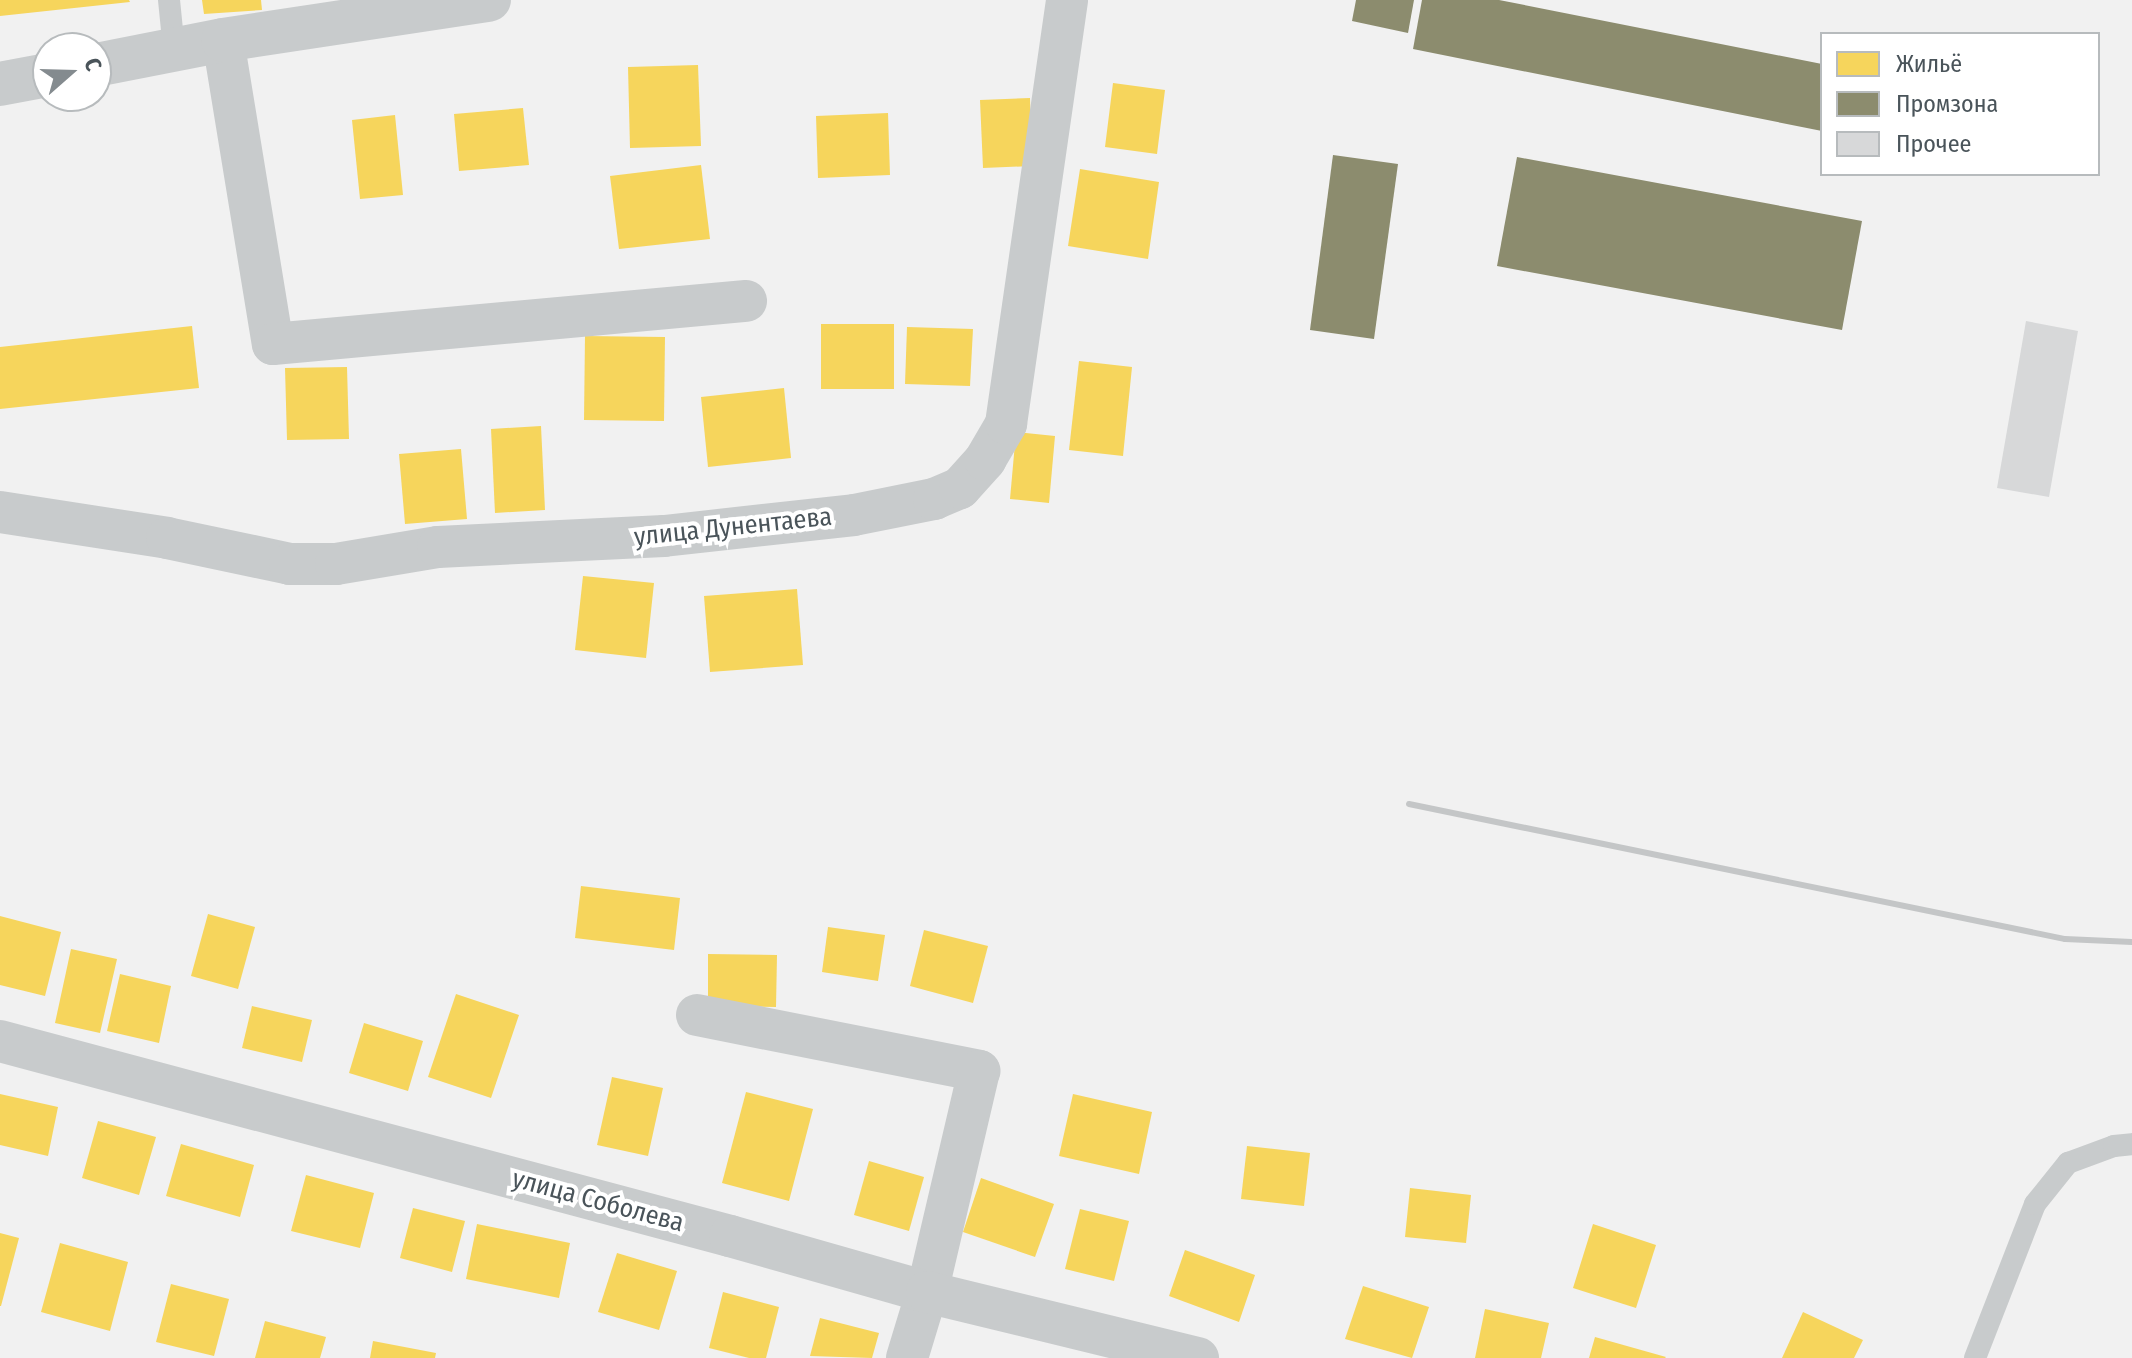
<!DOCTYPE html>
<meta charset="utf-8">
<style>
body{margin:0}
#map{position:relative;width:2132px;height:1358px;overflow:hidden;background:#f1f1f1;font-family:"Fira Sans Condensed",sans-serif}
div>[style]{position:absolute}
.homes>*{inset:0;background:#f6d55c}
.industry>*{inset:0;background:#8c8c6e}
.building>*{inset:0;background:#d7d8d9}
.service>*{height:22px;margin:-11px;padding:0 11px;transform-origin:11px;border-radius:11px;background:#c8cbcc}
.minor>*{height:42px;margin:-21px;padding:0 21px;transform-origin:21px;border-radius:21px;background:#c8cbcc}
.tertiary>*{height:44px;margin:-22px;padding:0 22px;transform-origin:22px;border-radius:22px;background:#c8cbcc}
.rail>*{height:6px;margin:-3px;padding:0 3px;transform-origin:3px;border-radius:3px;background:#c4c6c7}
span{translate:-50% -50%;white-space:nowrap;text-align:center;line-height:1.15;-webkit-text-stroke:8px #fff;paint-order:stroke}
.street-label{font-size:26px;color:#4a545a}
.legend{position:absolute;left:1820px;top:32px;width:280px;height:144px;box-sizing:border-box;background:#fff;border:2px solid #b7bbbd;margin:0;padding:10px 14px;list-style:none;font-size:24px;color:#4a545a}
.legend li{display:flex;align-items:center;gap:16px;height:40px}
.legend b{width:40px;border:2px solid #b7bbbd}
.north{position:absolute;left:32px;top:32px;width:80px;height:80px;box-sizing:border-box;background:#fff;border:2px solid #b7bbbd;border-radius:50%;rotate:70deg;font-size:22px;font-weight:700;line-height:32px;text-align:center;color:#4a545a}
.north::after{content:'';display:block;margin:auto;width:28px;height:36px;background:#848b8f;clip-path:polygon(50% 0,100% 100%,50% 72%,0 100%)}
</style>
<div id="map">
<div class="homes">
<i style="clip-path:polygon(0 0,129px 0,130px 2px,0 16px)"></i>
<i style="clip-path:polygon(202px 0,261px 0,262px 10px,204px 14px)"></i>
<i style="clip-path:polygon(698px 65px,701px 146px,630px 148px,628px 67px)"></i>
<i style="clip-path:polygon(1113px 83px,1165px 90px,1157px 154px,1105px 147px)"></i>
<i style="clip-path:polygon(1030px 98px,1032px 166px,983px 168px,980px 100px)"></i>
<i style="clip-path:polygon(523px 108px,529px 165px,459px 171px,454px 114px)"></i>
<i style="clip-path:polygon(888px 113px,890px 175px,818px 178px,816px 116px)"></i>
<i style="clip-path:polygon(395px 115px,403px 195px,360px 199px,352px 120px)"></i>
<i style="clip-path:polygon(701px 165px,710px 239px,619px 249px,610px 176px)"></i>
<i style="clip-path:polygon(1080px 169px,1159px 182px,1148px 259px,1068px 246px)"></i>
<i style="clip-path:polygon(821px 324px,894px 324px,894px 389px,821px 389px)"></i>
<i style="clip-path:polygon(192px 326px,199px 388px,0 409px,0 347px)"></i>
<i style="clip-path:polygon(907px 327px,973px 329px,970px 386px,905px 384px)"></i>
<i style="clip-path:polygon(585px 336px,665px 337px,664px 421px,584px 420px)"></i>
<i style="clip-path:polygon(1079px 361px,1132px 367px,1123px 456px,1069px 450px)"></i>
<i style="clip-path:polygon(347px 367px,349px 439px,287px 440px,285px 368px)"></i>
<i style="clip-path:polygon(784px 388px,791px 458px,708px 467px,701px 397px)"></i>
<i style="clip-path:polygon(541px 426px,545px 510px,495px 513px,491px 429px)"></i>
<i style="clip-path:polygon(1016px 432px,1055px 436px,1049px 503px,1010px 499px)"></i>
<i style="clip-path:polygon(461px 449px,467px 519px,405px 524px,399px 454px)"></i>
<i style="clip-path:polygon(583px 576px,654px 583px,646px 658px,575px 650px)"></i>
<i style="clip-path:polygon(797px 589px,803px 665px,710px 672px,704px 596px)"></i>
<i style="clip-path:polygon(581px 886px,680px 898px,674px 950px,575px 938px)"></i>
<i style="clip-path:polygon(208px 914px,255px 927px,238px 989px,191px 976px)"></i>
<i style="clip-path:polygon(0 916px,61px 932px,45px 996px,0 985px)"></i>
<i style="clip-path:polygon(828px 927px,885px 935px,878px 981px,822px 972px)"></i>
<i style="clip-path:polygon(924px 930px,988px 946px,973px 1003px,910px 986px)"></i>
<i style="clip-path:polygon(71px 949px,117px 959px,100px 1033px,55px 1023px)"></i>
<i style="clip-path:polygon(708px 954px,777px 955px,776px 1007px,708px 1006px)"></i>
<i style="clip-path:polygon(120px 974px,171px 986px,159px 1043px,107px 1031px)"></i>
<i style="clip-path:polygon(456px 994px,519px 1015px,491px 1098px,428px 1077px)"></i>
<i style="clip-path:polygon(252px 1006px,312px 1020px,302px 1062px,242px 1048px)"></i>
<i style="clip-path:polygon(364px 1023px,423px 1041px,408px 1091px,349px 1073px)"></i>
<i style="clip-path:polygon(612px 1077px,663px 1088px,648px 1156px,597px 1145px)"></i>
<i style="clip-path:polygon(746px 1092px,813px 1109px,789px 1201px,722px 1183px)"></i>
<i style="clip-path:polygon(0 1094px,58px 1107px,48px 1156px,0 1145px)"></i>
<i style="clip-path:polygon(1073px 1094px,1152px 1112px,1139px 1174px,1059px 1156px)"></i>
<i style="clip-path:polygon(98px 1121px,156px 1137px,139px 1195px,82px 1178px)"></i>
<i style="clip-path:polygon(181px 1144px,254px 1165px,240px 1217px,166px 1196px)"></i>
<i style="clip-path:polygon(1247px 1146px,1310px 1153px,1304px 1206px,1241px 1199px)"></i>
<i style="clip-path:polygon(869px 1161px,924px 1177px,909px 1231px,854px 1215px)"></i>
<i style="clip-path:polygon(306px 1175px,374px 1193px,360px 1248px,291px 1231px)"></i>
<i style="clip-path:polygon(981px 1178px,1054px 1204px,1035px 1257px,963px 1232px)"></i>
<i style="clip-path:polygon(1410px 1188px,1471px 1195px,1466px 1243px,1405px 1237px)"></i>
<i style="clip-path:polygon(413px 1208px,465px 1221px,452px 1272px,400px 1258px)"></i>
<i style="clip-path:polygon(1080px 1209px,1129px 1221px,1114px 1281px,1065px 1269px)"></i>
<i style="clip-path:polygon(477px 1224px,570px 1243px,559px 1298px,466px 1279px)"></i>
<i style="clip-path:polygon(1593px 1224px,1656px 1245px,1636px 1308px,1573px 1288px)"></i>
<i style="clip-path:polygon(0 1233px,19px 1238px,1px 1306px,0 1306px)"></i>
<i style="clip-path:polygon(60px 1243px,128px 1262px,110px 1331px,41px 1312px)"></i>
<i style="clip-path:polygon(1185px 1250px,1255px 1275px,1239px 1322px,1169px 1296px)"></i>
<i style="clip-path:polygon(617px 1253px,677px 1271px,659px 1330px,598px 1312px)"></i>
<i style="clip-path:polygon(171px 1284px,229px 1299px,214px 1356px,156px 1342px)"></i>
<i style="clip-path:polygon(1363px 1286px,1429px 1307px,1412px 1358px,1345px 1339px)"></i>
<i style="clip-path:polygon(723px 1292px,779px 1307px,766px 1358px,749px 1358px,709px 1348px)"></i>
<i style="clip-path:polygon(1485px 1309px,1549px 1323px,1541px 1358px,1475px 1358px)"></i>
<i style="clip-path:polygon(1803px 1312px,1863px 1340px,1854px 1358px,1782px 1358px)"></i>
<i style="clip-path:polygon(820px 1318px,879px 1333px,872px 1358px,810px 1356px)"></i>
<i style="clip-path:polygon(265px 1321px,326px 1337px,320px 1358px,255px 1358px)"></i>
<i style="clip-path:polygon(1595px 1337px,1666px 1357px,1665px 1358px,1589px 1358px)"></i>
<i style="clip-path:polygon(373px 1341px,436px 1353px,435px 1358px,370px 1358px)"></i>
</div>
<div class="industry">
<i style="clip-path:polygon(1356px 0,1414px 0,1408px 33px,1352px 21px)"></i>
<i style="clip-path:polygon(1422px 0,1499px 0,1822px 64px,1822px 131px,1413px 49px)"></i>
<i style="clip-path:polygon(1333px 155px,1398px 164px,1374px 339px,1310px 330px)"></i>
<i style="clip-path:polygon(1517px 157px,1862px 221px,1842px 330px,1497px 266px)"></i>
</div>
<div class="building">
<i style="clip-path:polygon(2026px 321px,2078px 331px,2049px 497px,1997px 488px)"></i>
</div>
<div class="service">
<i style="left:169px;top:0;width:50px;rotate:84.3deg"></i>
<i style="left:1975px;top:1358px;width:165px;rotate:-68.7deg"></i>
<i style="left:2035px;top:1204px;width:53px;rotate:-51.2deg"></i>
<i style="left:2068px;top:1163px;width:49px;rotate:-20.3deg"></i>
<i style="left:2114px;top:1146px;width:18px;rotate:-6deg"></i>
</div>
<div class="minor">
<i style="left:223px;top:40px;width:308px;rotate:80.7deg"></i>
<i style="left:273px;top:344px;width:475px;rotate:-5.2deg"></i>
<i style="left:0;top:512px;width:169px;rotate:8.8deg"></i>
<i style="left:167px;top:538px;width:126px;rotate:11.9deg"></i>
<i style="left:290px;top:564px;width:46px"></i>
<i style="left:336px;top:564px;width:103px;rotate:-9.5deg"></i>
<i style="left:438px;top:547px;width:226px;rotate:-2.8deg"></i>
<i style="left:664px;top:536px;width:191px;rotate:-6.3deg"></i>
<i style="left:854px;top:515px;width:82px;rotate:-11.3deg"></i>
<i style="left:934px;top:499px;width:28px;rotate:-23deg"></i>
<i style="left:960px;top:488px;width:38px;rotate:-48deg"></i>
<i style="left:985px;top:460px;width:42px;rotate:-59.7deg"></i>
<i style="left:1006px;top:424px;width:428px;rotate:-81.8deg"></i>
<i style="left:697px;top:1015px;width:288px;rotate:11.2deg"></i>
<i style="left:979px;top:1071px;width:227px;rotate:103.2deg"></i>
<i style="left:927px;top:1292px;width:69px;rotate:106.9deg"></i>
<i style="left:0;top:1041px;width:756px;rotate:14.96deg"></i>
<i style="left:730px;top:1236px;width:205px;rotate:15.9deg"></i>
<i style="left:927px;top:1292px;width:279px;rotate:13.7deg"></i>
</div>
<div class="tertiary">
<i style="left:96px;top:65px;width:129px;rotate:-11.1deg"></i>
<i style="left:223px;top:40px;width:269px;rotate:-8.6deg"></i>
<i style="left:0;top:84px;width:49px;rotate:-10.6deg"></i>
</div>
<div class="rail">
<i style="left:1409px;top:804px;width:670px;rotate:11.63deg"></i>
<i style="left:2065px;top:939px;width:67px;rotate:2.6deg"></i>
</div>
<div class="street-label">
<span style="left:733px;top:527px;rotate:-6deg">улица Дунентаева</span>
<span style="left:598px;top:1201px;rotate:15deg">улица Соболева</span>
</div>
<ul class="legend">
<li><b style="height:22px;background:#f6d55c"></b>Жильё</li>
<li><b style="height:22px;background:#8c8c6e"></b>Промзона</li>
<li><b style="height:22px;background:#d7d8d9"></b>Прочее</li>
</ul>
<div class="north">С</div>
</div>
